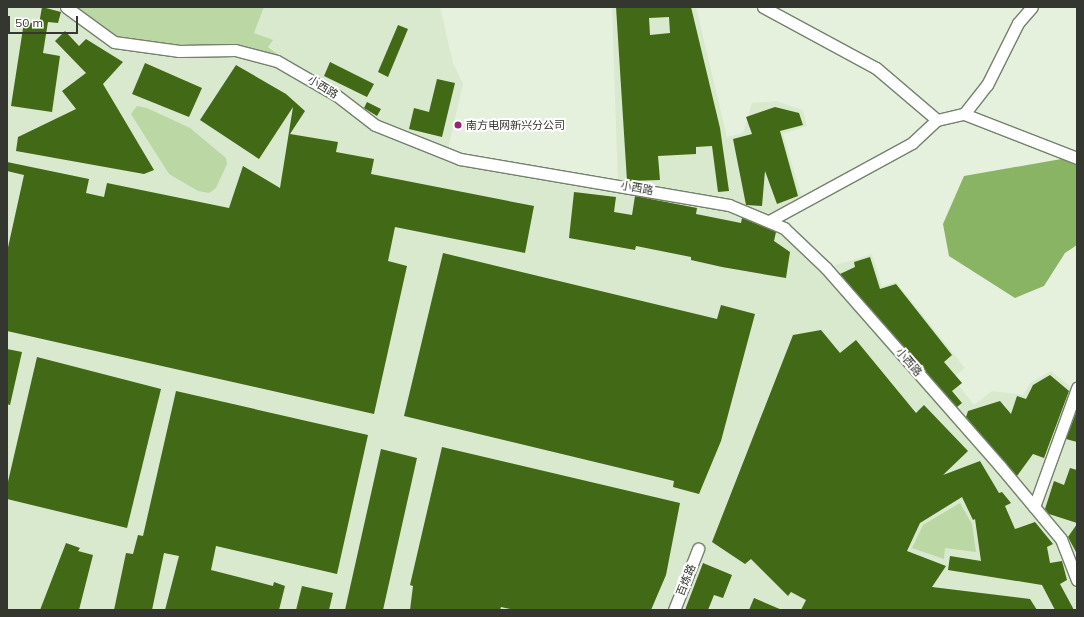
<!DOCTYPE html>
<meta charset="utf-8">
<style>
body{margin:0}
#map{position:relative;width:1084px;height:617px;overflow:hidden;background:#e5f1dd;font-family:Mulish,"Noto Sans SC",sans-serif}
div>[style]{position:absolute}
.built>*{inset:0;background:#d9e9ce}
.green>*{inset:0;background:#bad7a4}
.water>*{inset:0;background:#88b463}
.building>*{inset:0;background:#416916}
.roads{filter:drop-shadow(1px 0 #75806e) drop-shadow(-1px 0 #75806e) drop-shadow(0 1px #75806e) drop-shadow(0 -1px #75806e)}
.minor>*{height:11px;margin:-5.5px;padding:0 5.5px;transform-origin:5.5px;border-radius:5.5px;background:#fff}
.dots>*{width:11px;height:11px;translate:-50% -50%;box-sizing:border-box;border:2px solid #fff;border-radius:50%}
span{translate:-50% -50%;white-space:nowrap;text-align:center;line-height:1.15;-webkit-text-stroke:4px #fff;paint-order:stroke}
.street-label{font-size:11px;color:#33372f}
.poi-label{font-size:11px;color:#33372f}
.left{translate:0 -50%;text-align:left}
.frame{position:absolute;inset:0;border:8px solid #33372f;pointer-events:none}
.scale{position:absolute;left:8px;top:16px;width:70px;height:18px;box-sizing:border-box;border:2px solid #33372f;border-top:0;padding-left:5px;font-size:12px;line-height:14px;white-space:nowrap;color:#33372f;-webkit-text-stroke:3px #fff;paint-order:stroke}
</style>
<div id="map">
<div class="built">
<i style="clip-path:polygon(7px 7px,66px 7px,235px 50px,277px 61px,332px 91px,268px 46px,272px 40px,254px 33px,264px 7px,440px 7px,453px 63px,463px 84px,447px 153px,618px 184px,612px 7px,696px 7px,727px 137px,743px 133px,752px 103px,776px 101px,803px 110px,807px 126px,783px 134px,802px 198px,772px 216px,826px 268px,872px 254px,882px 286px,896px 282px,965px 368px,953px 378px,974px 405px,992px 391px,1023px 395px,1030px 383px,1051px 371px,1077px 392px,1077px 610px,7px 610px)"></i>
</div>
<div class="green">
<i style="clip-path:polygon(66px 7px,264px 7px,254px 33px,273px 40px,268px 47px,336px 95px,277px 61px,235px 50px,114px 42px)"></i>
<i style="clip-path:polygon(137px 106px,147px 108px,190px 128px,226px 158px,227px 164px,216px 188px,209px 193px,198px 191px,169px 174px,131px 114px)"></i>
<i style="clip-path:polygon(960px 503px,972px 524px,976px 552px,945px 548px,944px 559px,912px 548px,923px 525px)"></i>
</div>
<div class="water">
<i style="clip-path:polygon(1067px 158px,1077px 164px,1077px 245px,1065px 253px,1044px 286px,1015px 298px,949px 256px,943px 224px,964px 176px)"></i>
</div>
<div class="building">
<i style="clip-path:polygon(42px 7px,61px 12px,58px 23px,48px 22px,43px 53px,60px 56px,52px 112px,11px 106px,24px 22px,39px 24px)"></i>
<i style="clip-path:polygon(evenodd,616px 7px,691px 7px,720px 128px,729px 191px,718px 192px,712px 146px,696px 147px,696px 154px,658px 156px,660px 180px,627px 181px,616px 7px,669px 17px,670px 33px,650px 35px,649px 18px,669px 17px)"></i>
<i style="clip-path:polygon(398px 25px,408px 29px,388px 77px,378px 72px)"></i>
<i style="clip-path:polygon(65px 31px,79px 46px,86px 39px,123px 62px,103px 84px,154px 170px,144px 174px,16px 151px,18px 137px,76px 109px,62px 91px,86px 73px,55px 41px)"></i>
<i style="clip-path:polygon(330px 62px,374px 84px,367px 97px,324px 76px)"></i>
<i style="clip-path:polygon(145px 63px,202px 88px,189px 117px,132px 94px)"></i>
<i style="clip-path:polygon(236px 65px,286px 94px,305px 111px,290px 134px,338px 142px,336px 152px,374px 159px,371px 174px,534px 206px,525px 253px,395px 227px,388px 261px,407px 266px,374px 414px,7px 331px,7px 252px,24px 175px,7px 171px,7px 162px,89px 179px,86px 193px,104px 197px,107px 183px,229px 208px,243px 166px,280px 188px,293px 107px,259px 159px,200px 120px)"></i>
<i style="clip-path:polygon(437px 79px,455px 83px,442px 137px,409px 129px,414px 108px,429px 112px)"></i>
<i style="clip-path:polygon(367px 102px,381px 109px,377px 116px,364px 108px)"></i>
<i style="clip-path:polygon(775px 107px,799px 113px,803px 125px,780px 131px,798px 196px,777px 204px,765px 171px,762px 206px,746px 205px,733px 139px,752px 134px,746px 117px)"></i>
<i style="clip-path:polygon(574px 192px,616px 197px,614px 212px,632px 215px,635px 196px,697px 208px,696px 214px,741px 223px,742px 218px,776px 232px,774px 241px,790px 252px,786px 278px,722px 267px,691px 260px,691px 257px,636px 246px,635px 250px,569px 238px)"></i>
<i style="clip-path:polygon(443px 253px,717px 319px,721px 305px,755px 314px,721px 441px,699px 494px,673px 487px,674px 481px,404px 416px)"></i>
<i style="clip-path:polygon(870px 257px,880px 289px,896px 284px,952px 355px,944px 362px,962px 383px,952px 391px,962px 403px,957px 407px,840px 274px,855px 267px,854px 262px)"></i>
<i style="clip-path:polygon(821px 330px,840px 353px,856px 340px,916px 413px,924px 405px,968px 451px,943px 475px,980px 461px,999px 493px,1002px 492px,1011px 503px,1005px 506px,1015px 529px,1035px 522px,1053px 544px,1047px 547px,1050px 563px,1062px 561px,1067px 580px,1060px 584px,1074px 610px,1055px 610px,1042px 585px,948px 570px,950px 556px,981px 561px,975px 519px,973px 520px,962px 497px,920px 523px,907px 551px,946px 566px,932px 587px,1030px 599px,1037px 610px,801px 610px,806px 600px,791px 592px,788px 596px,751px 559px,745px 564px,712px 542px,793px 335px)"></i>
<i style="clip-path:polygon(7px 349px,22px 352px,10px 405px,7px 404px)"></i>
<i style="clip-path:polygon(37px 357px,161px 389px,127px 528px,7px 499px,7px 486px)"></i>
<i style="clip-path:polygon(1050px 375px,1069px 391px,1044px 458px,1033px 454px,1017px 476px,966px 417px,968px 411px,1000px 401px,1011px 414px,1017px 396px,1026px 399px,1033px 385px)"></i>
<i style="clip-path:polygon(176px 391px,368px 435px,337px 574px,216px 546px,211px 570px,273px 586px,274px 582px,285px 586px,279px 610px,165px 610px,179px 556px,164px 553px,152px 610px,114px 610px,126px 553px,133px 554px,138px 535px,143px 536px)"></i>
<i style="clip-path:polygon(1076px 413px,1077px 413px,1077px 442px,1066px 439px)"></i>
<i style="clip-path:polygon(442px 447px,680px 503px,666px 575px,651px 610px,515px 610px,501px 607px,500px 610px,410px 610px,413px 586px,410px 585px)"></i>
<i style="clip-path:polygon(381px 449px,417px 458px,383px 610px,345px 610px)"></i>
<i style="clip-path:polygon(1070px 468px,1077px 470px,1077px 523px,1049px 514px,1045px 509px,1054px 481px,1064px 485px)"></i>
<i style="clip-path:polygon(1077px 524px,1077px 554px,1068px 537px)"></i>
<i style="clip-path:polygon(66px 543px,80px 548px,78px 551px,93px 555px,79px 610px,40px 610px)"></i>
<i style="clip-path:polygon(703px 563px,732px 575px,723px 598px,714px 595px,708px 610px,685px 610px)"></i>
<i style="clip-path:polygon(302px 586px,333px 593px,329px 610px,296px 610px)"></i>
<i style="clip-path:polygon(754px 598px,782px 610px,749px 610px)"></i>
</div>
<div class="roads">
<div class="minor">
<i style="left:66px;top:7px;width:59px;rotate:36.1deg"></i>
<i style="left:114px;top:42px;width:66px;rotate:7.9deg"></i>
<i style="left:179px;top:51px;width:56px;rotate:-1deg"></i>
<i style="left:235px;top:50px;width:43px;rotate:14.7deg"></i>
<i style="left:277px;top:61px;width:68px;rotate:30deg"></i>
<i style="left:336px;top:95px;width:49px;rotate:37.6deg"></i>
<i style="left:375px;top:125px;width:92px;rotate:21.8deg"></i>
<i style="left:460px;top:159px;width:273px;rotate:9.7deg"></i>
<i style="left:729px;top:205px;width:60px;rotate:22.7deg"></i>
<i style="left:784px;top:228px;width:58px;rotate:43.6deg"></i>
<i style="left:826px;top:268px;width:264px;rotate:48.7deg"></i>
<i style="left:1000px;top:466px;width:95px;rotate:50.1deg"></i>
<i style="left:1061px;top:539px;width:44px;rotate:68.7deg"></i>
<i style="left:763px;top:7px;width:128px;rotate:28.4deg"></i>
<i style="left:876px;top:68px;width:80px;rotate:40.4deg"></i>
<i style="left:964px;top:114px;width:37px;rotate:-52deg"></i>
<i style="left:987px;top:85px;width:69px;rotate:-63.4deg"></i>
<i style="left:1018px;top:23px;width:21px;rotate:-49deg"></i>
<i style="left:769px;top:221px;width:163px;rotate:-28.6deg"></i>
<i style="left:912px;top:143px;width:34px;rotate:-43deg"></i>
<i style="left:937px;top:120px;width:28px;rotate:-13deg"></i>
<i style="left:964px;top:114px;width:121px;rotate:21.3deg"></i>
<i style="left:1034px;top:507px;width:127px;rotate:-70.1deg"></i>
<i style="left:674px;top:610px;width:66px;rotate:-68.5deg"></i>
</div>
</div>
<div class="dots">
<i style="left:458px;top:125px;background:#9a2078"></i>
</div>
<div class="street-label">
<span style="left:323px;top:87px;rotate:31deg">小西路</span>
<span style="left:637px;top:188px;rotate:10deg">小西路</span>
<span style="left:909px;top:362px;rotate:49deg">小西路</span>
<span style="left:686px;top:580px;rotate:-68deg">百炼路</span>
</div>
<div class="poi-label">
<span class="left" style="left:466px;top:125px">南方电网新兴分公司</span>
</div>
<div class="frame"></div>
<div class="scale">50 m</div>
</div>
